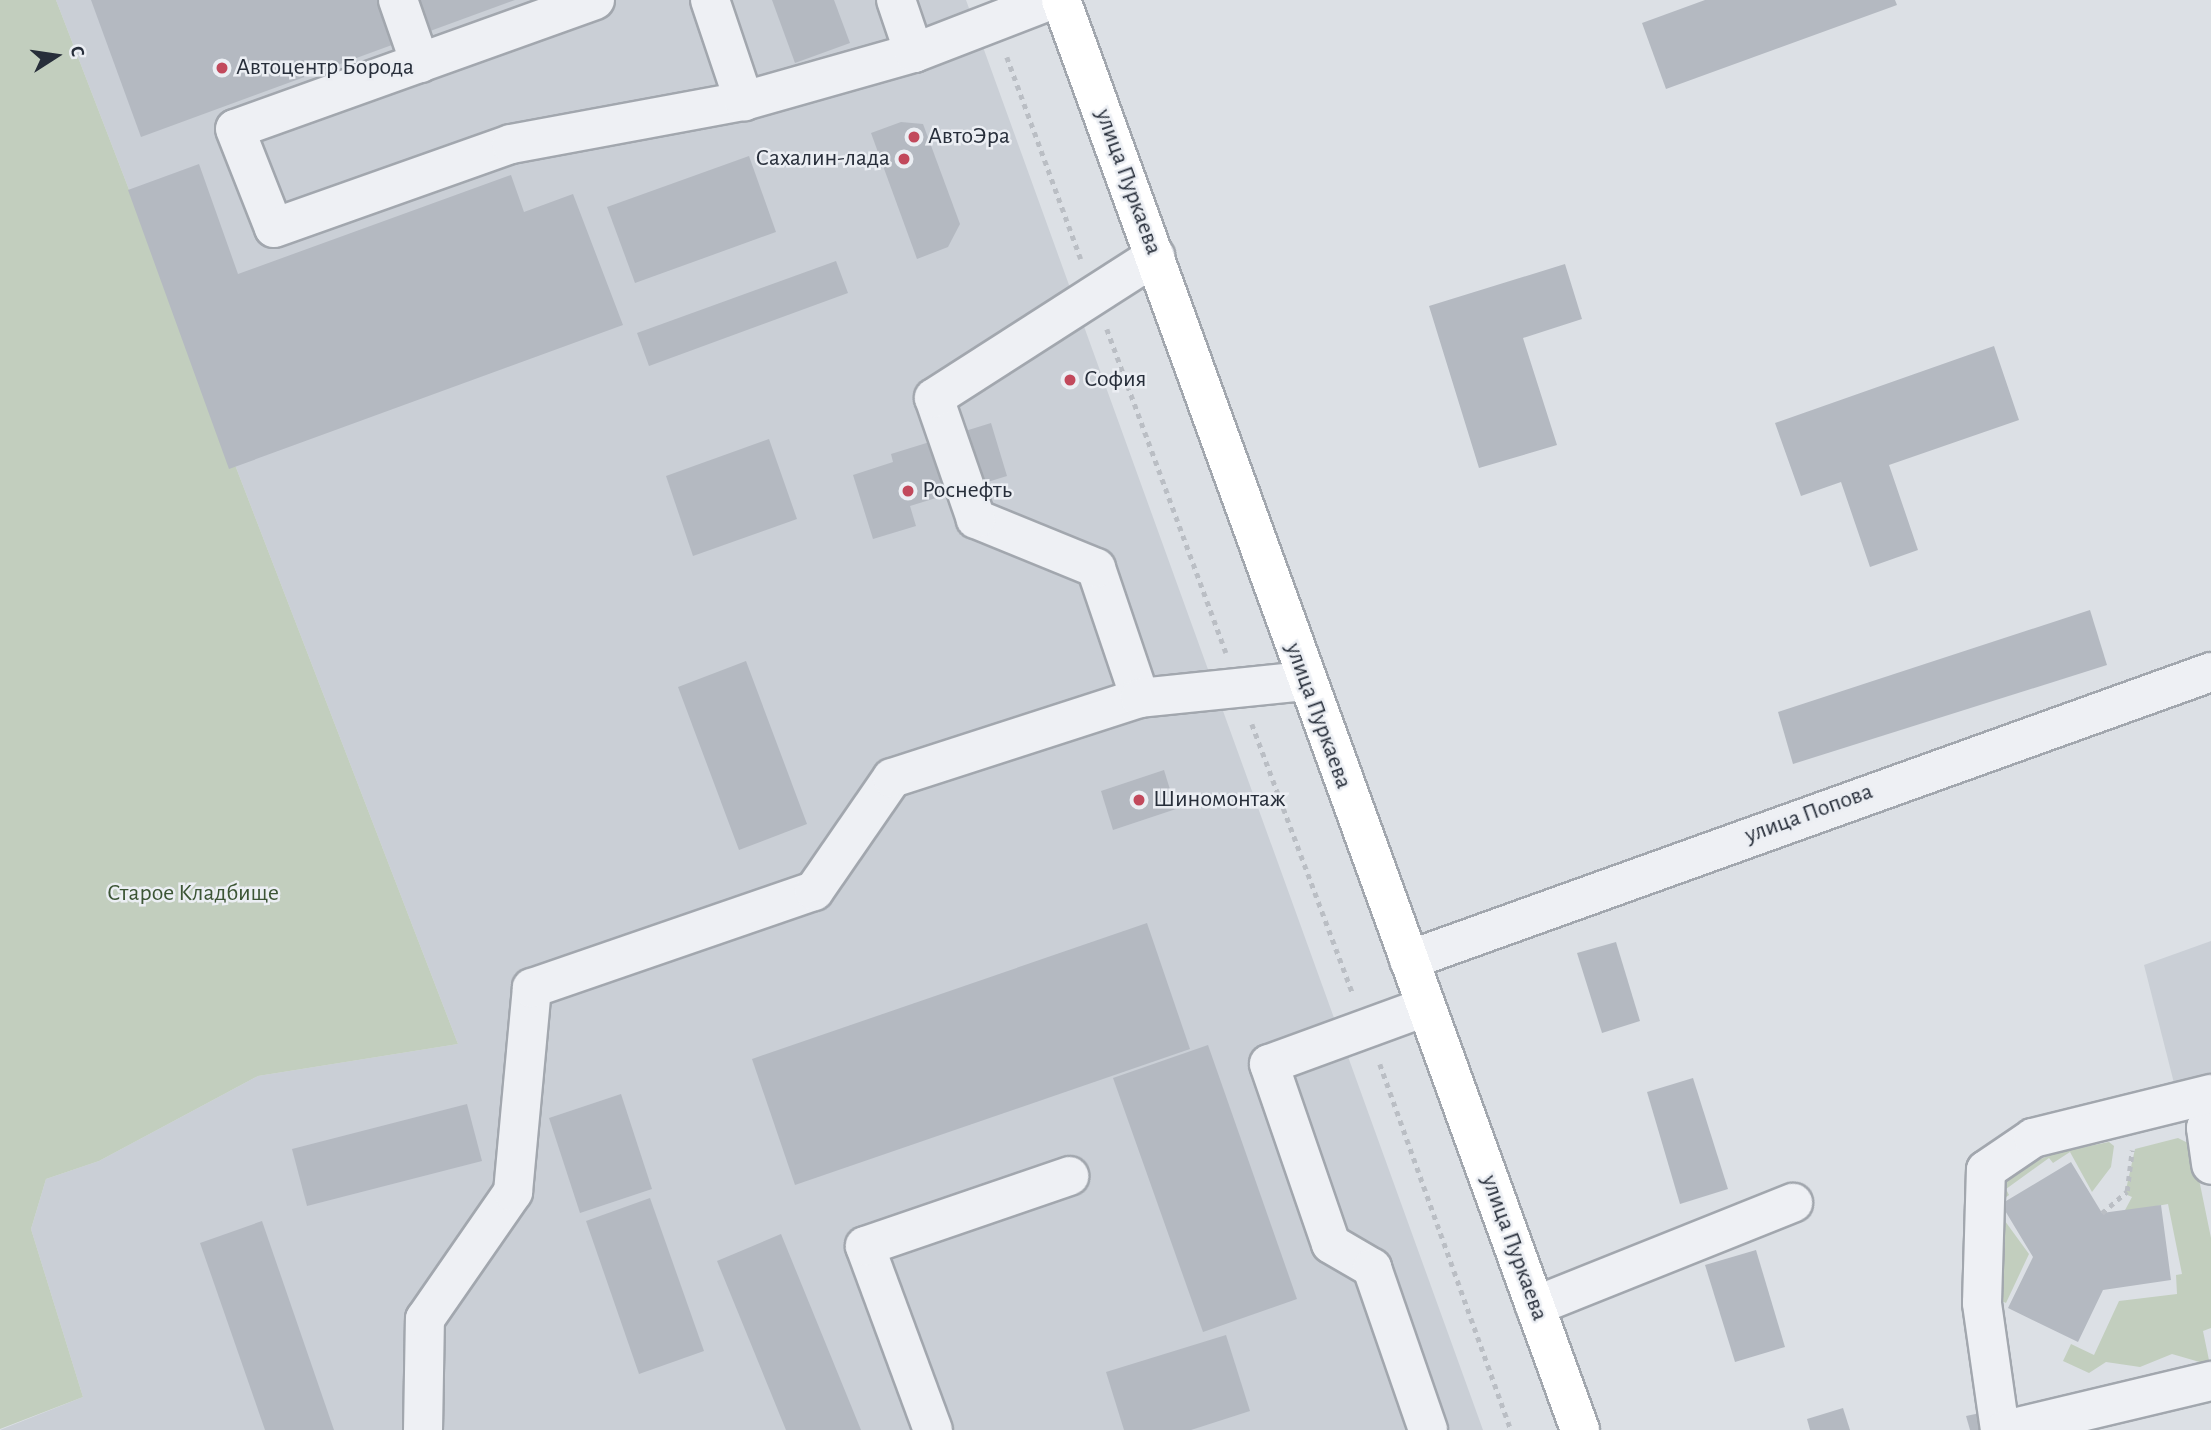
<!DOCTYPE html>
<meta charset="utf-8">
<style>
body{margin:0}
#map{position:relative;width:2211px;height:1430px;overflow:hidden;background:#dce0e5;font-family:"Alegreya Sans",sans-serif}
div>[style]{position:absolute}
.built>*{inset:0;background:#cacfd6}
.green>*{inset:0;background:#c2cebe}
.building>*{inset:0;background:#b4b9c1}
.path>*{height:4.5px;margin-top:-2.25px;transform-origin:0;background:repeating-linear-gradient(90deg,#babec4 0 5px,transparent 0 10px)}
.roads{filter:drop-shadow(2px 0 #a2a7ae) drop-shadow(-2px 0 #a2a7ae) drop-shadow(0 2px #a2a7ae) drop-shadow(0 -2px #a2a7ae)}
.minor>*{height:38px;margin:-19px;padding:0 19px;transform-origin:19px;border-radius:19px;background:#eef0f4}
.major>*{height:38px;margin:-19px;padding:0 19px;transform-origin:19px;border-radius:19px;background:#fff}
.dots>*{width:19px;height:19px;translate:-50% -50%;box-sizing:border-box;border:4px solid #ebeef3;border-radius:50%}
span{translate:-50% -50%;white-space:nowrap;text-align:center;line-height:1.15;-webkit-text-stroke:5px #ebeef3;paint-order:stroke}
.poi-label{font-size:24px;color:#272e3a}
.left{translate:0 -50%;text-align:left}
.right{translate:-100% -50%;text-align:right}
.street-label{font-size:24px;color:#272e3a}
.park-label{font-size:24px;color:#3c5535}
.north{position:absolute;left:21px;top:21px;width:70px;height:70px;-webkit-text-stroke:5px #ebeef3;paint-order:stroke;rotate:78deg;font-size:19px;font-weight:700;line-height:28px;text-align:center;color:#272e3a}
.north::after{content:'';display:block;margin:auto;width:24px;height:32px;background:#272e3a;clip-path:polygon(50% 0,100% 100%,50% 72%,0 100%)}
</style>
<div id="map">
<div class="built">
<i style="clip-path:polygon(56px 0,966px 0,1483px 1430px,0 1430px,83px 1397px,31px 1229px,46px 1179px,99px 1161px,258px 1076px,458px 1044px)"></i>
<i style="clip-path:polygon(2211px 941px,2211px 1083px,2176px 1091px,2144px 965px)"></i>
</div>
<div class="green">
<i style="clip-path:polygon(0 0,56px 0,458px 1044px,258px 1076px,99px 1161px,46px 1179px,31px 1229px,83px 1397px,0 1429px)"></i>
<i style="clip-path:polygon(2178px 1138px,2192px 1145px,2211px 1238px,2211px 1328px,2203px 1331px,2210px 1365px,2172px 1354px,2140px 1367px,2106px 1362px,2089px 1373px,2063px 1361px,2071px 1344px,2094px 1355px,2119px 1301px,2177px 1294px,2176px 1275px,2182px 1274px,2168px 1204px,2124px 1212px,2132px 1197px,2125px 1194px,2135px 1149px)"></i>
<i style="clip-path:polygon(2109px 1142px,2114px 1146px,2111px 1167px,2092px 1192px,2070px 1152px,2053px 1163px,2049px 1158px,2006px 1189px,2009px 1195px,1994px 1206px,2029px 1254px,2006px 1303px,1993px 1297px,1992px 1196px,2004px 1176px,2054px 1153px)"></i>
</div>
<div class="building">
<i style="clip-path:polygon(91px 0,515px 0,141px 137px)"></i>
<i style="clip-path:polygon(772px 0,834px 0,850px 43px,795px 63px)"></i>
<i style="clip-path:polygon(1705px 0,1895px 0,1897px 5px,1666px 89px,1642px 23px)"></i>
<i style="clip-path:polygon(901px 122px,923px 124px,960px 224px,948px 247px,917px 259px,871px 133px)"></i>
<i style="clip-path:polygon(749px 156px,776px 232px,635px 283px,607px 207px)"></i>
<i style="clip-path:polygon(199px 164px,238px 274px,511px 175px,524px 212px,573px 194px,623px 325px,229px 469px,128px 190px)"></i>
<i style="clip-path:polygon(836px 261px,848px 293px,649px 366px,637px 333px)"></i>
<i style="clip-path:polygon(1565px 264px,1582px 319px,1523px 338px,1557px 445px,1479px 468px,1429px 306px)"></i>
<i style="clip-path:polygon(1994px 346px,2019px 420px,1889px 465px,1918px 550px,1870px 567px,1841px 482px,1801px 496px,1775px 423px)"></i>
<i style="clip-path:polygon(991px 423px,1007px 476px,910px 506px,916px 526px,873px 539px,853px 475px,893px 462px,891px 454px)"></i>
<i style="clip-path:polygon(769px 439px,797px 519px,693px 556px,666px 476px)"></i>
<i style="clip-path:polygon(2090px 610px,2107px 665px,1793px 764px,1778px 712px)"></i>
<i style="clip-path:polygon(746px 661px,807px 824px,739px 850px,678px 687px)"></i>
<i style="clip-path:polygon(1164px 770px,1176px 809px,1113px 830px,1101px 791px)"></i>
<i style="clip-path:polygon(1147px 923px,1190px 1049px,795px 1185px,752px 1059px)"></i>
<i style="clip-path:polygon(1616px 942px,1640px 1021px,1602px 1033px,1577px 953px)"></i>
<i style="clip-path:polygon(1208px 1045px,1297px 1299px,1203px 1332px,1113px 1078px)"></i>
<i style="clip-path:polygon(1693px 1078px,1728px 1189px,1680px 1204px,1647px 1092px)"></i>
<i style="clip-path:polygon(621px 1094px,652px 1189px,580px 1213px,549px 1118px)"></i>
<i style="clip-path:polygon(467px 1104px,482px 1161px,307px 1206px,292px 1149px)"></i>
<i style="clip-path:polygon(2071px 1162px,2102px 1213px,2161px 1205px,2171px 1280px,2103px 1290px,2078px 1342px,2008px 1308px,2033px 1257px,2001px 1204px)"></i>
<i style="clip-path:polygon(650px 1198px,704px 1351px,639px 1374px,586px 1221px)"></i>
<i style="clip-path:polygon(262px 1221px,334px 1430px,265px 1430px,200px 1243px)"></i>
<i style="clip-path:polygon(781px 1234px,861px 1430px,786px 1430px,717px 1261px)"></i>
<i style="clip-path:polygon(1756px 1250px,1785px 1347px,1735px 1362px,1705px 1265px)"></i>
<i style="clip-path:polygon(1226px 1335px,1250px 1411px,1191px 1430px,1124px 1430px,1106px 1372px)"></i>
<i style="clip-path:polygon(1843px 1408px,1850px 1430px,1810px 1430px,1807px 1419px)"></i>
<i style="clip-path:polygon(1985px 1412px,1989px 1430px,1970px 1430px,1966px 1416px)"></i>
</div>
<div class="path">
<i style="left:1007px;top:57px;width:215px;rotate:69.9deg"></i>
<i style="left:1107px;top:329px;width:345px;rotate:69.8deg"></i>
<i style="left:1252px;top:724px;width:288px;rotate:69.5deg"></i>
<i style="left:1380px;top:1064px;width:389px;rotate:70.3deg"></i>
<i style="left:2102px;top:1213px;width:33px;rotate:-41deg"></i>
<i style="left:2127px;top:1191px;width:41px;rotate:-83deg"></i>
</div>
<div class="roads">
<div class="minor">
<i style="left:398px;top:0;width:67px;rotate:70.8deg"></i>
<i style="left:595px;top:0;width:382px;rotate:160.3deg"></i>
<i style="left:235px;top:129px;width:106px;rotate:68.5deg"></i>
<i style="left:274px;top:228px;width:251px;rotate:-19.5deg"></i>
<i style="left:511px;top:144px;width:237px;rotate:-10.5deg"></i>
<i style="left:744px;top:101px;width:177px;rotate:-15.8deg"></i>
<i style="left:914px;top:53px;width:147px;rotate:-21.1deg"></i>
<i style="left:710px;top:0;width:107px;rotate:71.4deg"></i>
<i style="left:896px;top:0;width:56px;rotate:71.2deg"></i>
<i style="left:1140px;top:698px;width:137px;rotate:-108.7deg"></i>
<i style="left:1096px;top:568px;width:130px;rotate:-157.8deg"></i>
<i style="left:976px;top:519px;width:128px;rotate:-109.1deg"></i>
<i style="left:934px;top:398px;width:263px;rotate:-32.7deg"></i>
<i style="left:1409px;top:960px;width:852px;rotate:-19.75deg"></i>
<i style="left:1425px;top:1007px;width:166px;rotate:159.9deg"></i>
<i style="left:1269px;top:1064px;width:190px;rotate:71deg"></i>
<i style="left:1331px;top:1244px;width:48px;rotate:30.3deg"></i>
<i style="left:1372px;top:1268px;width:171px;rotate:70.9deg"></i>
<i style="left:2211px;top:1127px;width:5px;rotate:169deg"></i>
<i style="left:2206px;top:1128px;width:37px;rotate:82deg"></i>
<i style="left:1535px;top:1306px;width:278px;rotate:-21.8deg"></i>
<i style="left:423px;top:1430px;width:111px;rotate:-89deg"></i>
<i style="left:425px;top:1319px;width:155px;rotate:-55.3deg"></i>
<i style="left:513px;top:1192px;width:205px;rotate:-84.7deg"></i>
<i style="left:532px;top:988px;width:298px;rotate:-19deg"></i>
<i style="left:814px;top:891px;width:137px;rotate:-55.4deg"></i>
<i style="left:892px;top:778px;width:261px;rotate:-17.9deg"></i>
<i style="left:1140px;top:698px;width:166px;rotate:-5.9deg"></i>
<i style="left:933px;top:1430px;width:196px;rotate:-110.3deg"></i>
<i style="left:865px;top:1246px;width:216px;rotate:-18.9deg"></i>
<i style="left:2000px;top:1430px;width:128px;rotate:-98.1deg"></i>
<i style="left:1982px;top:1303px;width:133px;rotate:-88.3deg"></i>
<i style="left:1986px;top:1170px;width:57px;rotate:-34.2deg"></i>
<i style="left:2033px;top:1138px;width:183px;rotate:-13.9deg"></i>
<i style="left:2005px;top:1430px;width:212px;rotate:-13.4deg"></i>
</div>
<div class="major">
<i style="left:1061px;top:0;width:1521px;rotate:70.05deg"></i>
</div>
</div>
<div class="dots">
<i style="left:222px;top:68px;background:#c2495c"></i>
<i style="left:914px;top:137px;background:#c2495c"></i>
<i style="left:904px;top:159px;background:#c2495c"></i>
<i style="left:1070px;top:380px;background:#c2495c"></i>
<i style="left:908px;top:491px;background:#c2495c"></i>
<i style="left:1139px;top:800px;background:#c2495c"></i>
</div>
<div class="poi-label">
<span class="left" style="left:236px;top:68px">Автоцентр Борода</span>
<span class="left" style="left:928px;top:137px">АвтоЭра</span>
<span class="right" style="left:890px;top:159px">Сахалин-лада</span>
<span class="left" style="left:1084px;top:380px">София</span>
<span class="left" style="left:922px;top:491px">Роснефть</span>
<span class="left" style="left:1153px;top:800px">Шиномонтаж</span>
</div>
<div class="street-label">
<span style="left:1128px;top:182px;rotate:70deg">улица Пуркаева</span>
<span style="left:1318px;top:716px;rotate:70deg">улица Пуркаева</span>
<span style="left:1809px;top:814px;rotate:-20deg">улица Попова</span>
<span style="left:1514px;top:1248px;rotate:70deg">улица Пуркаева</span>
</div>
<div class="park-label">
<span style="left:193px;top:894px">Старое Кладбище</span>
</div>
<div class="north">С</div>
</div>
